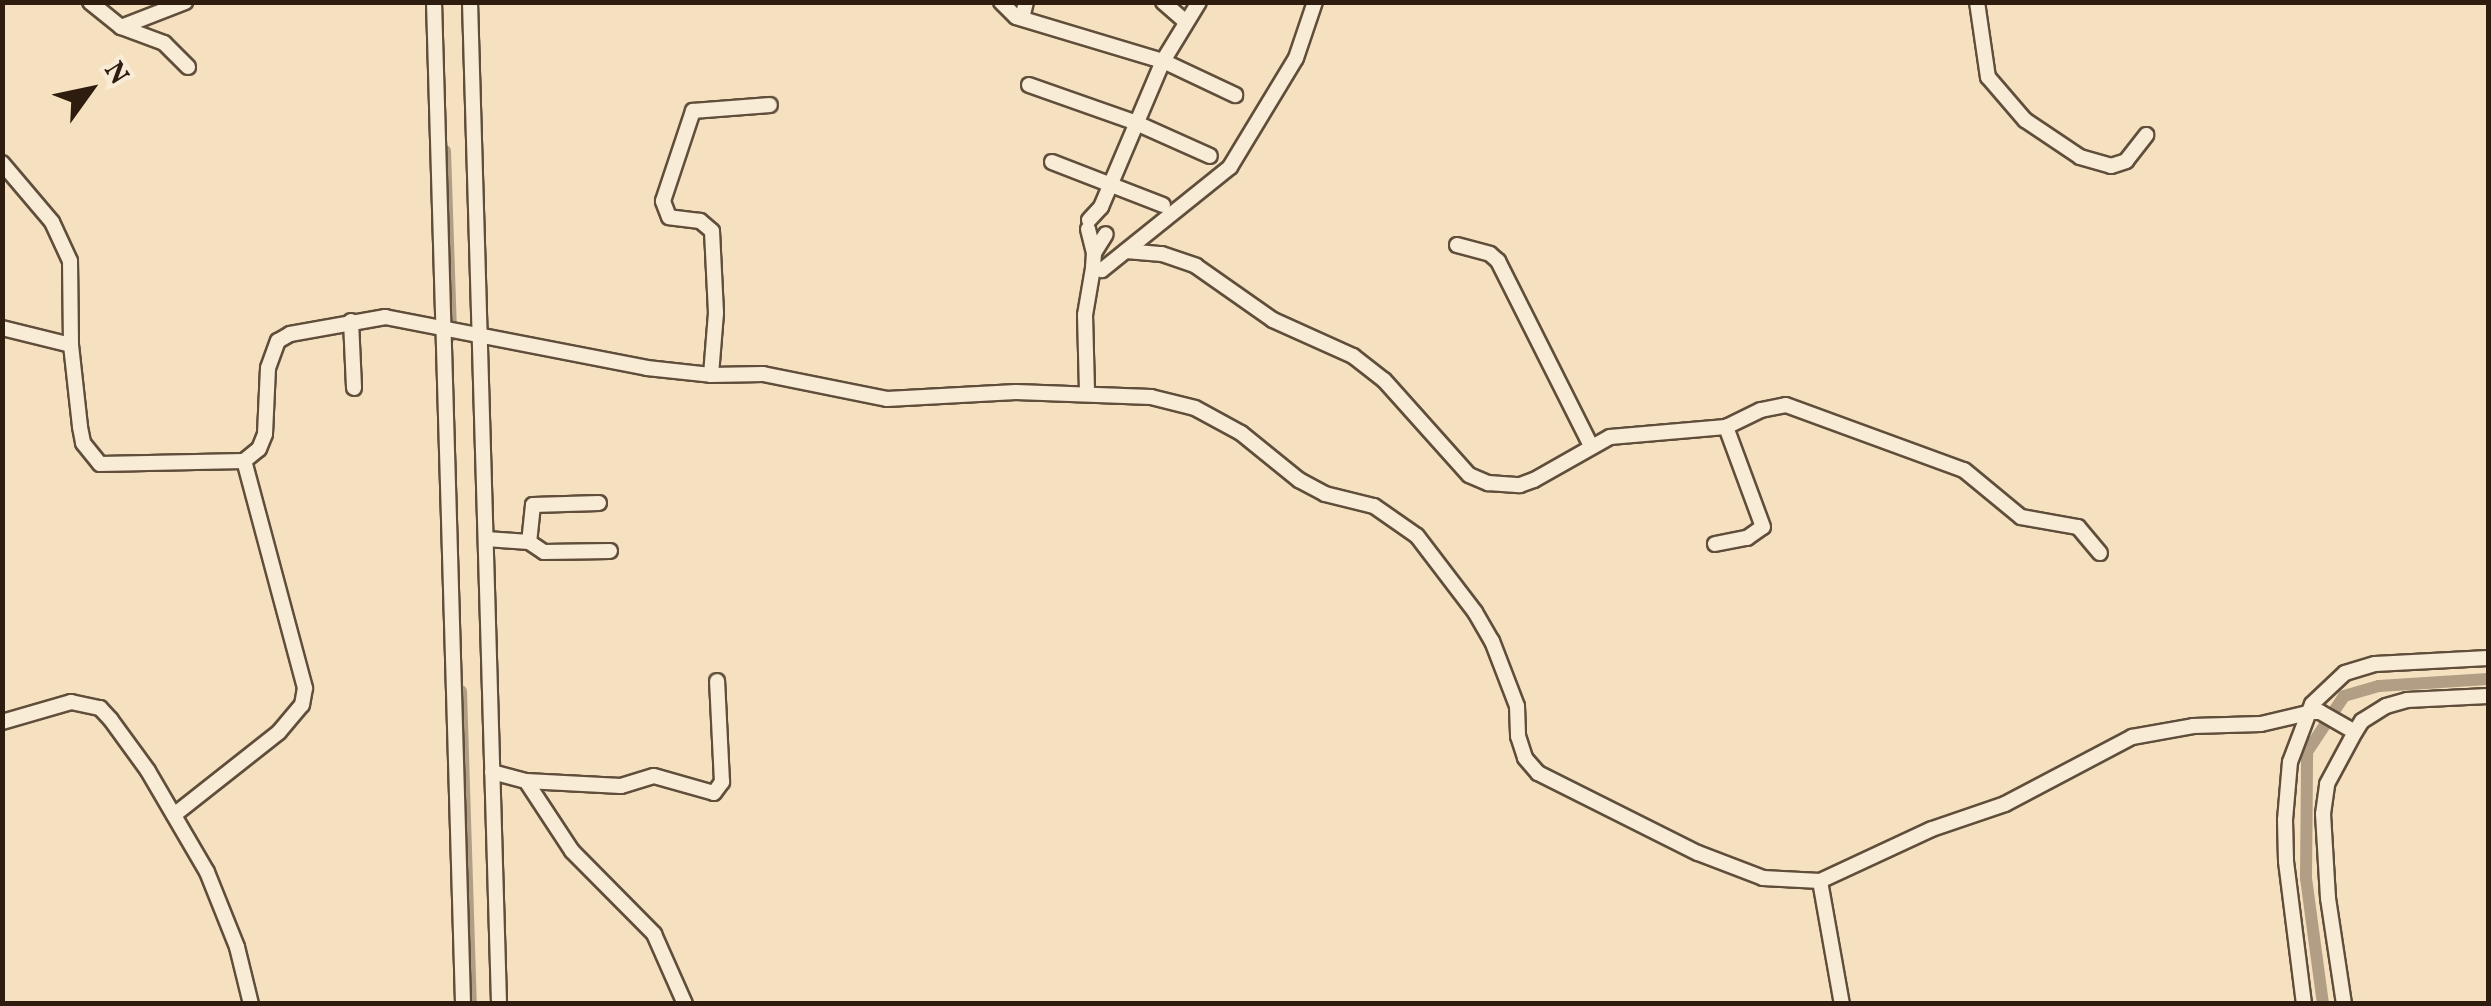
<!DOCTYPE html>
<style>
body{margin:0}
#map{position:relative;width:2491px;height:1006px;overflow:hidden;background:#f5e1c0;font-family:Vollkorn,serif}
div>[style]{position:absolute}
.canal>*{height:12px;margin:-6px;padding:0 6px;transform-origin:6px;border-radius:6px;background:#b19e84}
.roads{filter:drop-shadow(2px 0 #604e3b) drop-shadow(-2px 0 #604e3b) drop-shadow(0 2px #604e3b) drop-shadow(0 -2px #604e3b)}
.minor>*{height:14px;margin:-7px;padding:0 7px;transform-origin:7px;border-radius:7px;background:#f8ecd6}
span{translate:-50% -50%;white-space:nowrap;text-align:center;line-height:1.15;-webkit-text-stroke:8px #f8ecd6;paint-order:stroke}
.frame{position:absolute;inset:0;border:5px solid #2e1d0f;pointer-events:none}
.north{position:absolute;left:40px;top:40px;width:100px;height:100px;-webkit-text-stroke:8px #f8ecd6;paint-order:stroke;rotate:57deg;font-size:28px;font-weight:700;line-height:40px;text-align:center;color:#2e1d0f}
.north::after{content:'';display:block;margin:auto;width:35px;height:45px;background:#2e1d0f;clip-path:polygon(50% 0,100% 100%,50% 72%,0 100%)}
</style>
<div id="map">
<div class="canal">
<i style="left:445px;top:151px;width:185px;rotate:88.1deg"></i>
<i style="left:461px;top:691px;width:313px;rotate:88.2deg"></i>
<i style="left:2323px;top:1004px;width:127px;rotate:-97.7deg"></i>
<i style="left:2306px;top:878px;width:126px;rotate:-89.5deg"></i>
<i style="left:2307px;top:752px;width:67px;rotate:-56.5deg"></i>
<i style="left:2344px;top:696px;width:36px;rotate:-16deg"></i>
<i style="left:2379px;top:686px;width:109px;rotate:-3.7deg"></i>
</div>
<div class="roads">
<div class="minor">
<i style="left:90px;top:2px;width:40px;rotate:39deg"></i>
<i style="left:121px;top:27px;width:69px;rotate:-21.3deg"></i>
<i style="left:434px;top:2px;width:1002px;rotate:88.34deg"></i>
<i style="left:470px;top:2px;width:1002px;rotate:88.34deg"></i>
<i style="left:1001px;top:2px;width:21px;rotate:45deg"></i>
<i style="left:1016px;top:17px;width:153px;rotate:16.7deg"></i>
<i style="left:1163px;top:61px;width:80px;rotate:25.3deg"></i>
<i style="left:1163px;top:2px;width:30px;rotate:41deg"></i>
<i style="left:1977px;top:2px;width:76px;rotate:81.7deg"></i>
<i style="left:1988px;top:77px;width:57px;rotate:49.3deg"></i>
<i style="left:2025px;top:120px;width:66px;rotate:33.9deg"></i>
<i style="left:2080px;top:157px;width:32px;rotate:16deg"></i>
<i style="left:2111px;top:166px;width:16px;rotate:-18deg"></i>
<i style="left:2126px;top:161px;width:33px;rotate:-52deg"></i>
<i style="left:1022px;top:18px;width:16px;rotate:-76deg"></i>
<i style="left:121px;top:27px;width:46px;rotate:20.4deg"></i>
<i style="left:164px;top:43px;width:34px;rotate:45deg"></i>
<i style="left:1029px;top:85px;width:111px;rotate:19.4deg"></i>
<i style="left:1134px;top:122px;width:83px;rotate:24.1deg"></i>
<i style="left:1052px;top:162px;width:119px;rotate:21.2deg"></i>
<i style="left:2px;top:163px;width:77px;rotate:49.7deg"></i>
<i style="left:52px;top:222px;width:43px;rotate:65.2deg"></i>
<i style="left:70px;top:261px;width:84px;rotate:89.3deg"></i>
<i style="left:71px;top:345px;width:82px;rotate:83.7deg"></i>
<i style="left:80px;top:427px;width:16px;rotate:79deg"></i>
<i style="left:83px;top:443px;width:27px;rotate:51deg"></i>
<i style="left:100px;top:464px;width:144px;rotate:-1.2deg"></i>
<i style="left:244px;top:461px;width:19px;rotate:-39deg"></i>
<i style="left:259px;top:449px;width:16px;rotate:-68deg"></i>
<i style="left:265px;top:434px;width:66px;rotate:-87.4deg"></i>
<i style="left:268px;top:368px;width:29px;rotate:-70deg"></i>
<i style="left:278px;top:341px;width:14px;rotate:-30deg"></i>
<i style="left:290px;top:334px;width:97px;rotate:-10.1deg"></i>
<i style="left:385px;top:317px;width:267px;rotate:11deg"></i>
<i style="left:647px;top:368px;width:64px;rotate:6.2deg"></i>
<i style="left:711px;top:375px;width:52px;rotate:-1.1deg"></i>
<i style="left:763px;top:374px;width:126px;rotate:11.4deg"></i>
<i style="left:887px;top:399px;width:129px;rotate:-3.1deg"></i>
<i style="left:1016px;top:392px;width:135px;rotate:2.1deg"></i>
<i style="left:1151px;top:397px;width:45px;rotate:14deg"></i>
<i style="left:1195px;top:408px;width:52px;rotate:28.5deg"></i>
<i style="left:1241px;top:433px;width:75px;rotate:39deg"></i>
<i style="left:1299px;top:480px;width:30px;rotate:28deg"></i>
<i style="left:1325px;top:494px;width:50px;rotate:13.8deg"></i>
<i style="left:1374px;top:506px;width:52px;rotate:34.9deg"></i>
<i style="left:1417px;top:536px;width:96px;rotate:52.7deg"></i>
<i style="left:1475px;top:612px;width:34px;rotate:60deg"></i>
<i style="left:1492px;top:641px;width:70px;rotate:69deg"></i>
<i style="left:1517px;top:706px;width:30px;rotate:88deg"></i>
<i style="left:1518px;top:736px;width:23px;rotate:72deg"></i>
<i style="left:1525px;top:758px;width:20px;rotate:49deg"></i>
<i style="left:1538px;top:773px;width:179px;rotate:26.6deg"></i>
<i style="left:1698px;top:853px;width:70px;rotate:21deg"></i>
<i style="left:1763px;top:878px;width:57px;rotate:3deg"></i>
<i style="left:1820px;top:881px;width:123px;rotate:-24.9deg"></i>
<i style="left:1932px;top:829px;width:77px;rotate:-18.9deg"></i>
<i style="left:2005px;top:804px;width:144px;rotate:-27.8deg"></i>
<i style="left:2132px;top:737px;width:62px;rotate:-10.2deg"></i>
<i style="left:2193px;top:726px;width:68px;rotate:-1.7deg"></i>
<i style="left:2261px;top:724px;width:52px;rotate:-13.2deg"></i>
<i style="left:2312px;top:712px;width:8px"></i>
<i style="left:2320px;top:712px;width:40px;rotate:29.7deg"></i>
<i style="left:2355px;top:732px;width:13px;rotate:-58deg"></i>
<i style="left:2362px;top:721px;width:28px;rotate:-32deg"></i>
<i style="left:2386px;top:706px;width:22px;rotate:-16deg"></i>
<i style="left:2407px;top:700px;width:81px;rotate:-2.8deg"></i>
<i style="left:1089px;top:220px;width:18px;rotate:-47deg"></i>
<i style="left:1101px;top:207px;width:159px;rotate:-67deg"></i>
<i style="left:1163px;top:61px;width:69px;rotate:-58.6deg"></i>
<i style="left:1088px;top:229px;width:25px;rotate:76deg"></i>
<i style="left:1094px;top:253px;width:15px;rotate:94deg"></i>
<i style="left:1457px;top:245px;width:34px;rotate:15deg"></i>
<i style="left:1490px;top:254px;width:11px;rotate:41deg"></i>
<i style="left:1498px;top:261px;width:207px;rotate:63.3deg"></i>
<i style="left:1126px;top:251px;width:36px;rotate:5deg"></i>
<i style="left:1162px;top:254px;width:36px;rotate:19deg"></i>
<i style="left:1196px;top:266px;width:94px;rotate:35deg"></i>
<i style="left:1273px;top:320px;width:88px;rotate:24.2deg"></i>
<i style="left:1353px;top:356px;width:39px;rotate:38deg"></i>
<i style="left:1384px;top:380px;width:127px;rotate:48.2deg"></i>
<i style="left:1469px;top:475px;width:21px;rotate:23deg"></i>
<i style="left:1488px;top:483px;width:32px;rotate:4deg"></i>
<i style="left:1520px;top:485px;width:15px;rotate:-20deg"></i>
<i style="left:1534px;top:480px;width:87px;rotate:-29.5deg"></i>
<i style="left:1610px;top:437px;width:116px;rotate:-4.9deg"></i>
<i style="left:1726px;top:427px;width:39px;rotate:-26deg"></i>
<i style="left:1761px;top:410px;width:25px;rotate:-11deg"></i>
<i style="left:1786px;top:405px;width:189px;rotate:20.1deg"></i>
<i style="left:1964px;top:470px;width:74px;rotate:39.5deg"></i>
<i style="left:2021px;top:517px;width:58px;rotate:10deg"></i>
<i style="left:2078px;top:527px;width:34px;rotate:50deg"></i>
<i style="left:1094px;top:253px;width:22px;rotate:-58deg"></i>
<i style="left:351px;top:321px;width:67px;rotate:87.4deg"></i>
<i style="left:2px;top:328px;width:71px;rotate:13.8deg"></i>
<i style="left:711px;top:375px;width:62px;rotate:-85.4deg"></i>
<i style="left:716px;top:313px;width:82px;rotate:-92.8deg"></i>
<i style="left:712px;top:231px;width:16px;rotate:-140deg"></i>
<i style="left:700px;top:221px;width:31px;rotate:-173deg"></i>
<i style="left:669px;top:217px;width:17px;rotate:-111deg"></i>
<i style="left:663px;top:201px;width:95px;rotate:-71.6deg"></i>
<i style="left:693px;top:111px;width:77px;rotate:-4.5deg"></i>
<i style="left:1087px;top:391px;width:76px;rotate:-91.5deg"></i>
<i style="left:1085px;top:315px;width:48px;rotate:-80.3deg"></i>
<i style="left:1093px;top:268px;width:9px;rotate:13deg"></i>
<i style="left:1102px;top:270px;width:164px;rotate:-38.8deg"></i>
<i style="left:1230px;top:167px;width:127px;rotate:-58.8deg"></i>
<i style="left:1296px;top:58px;width:59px;rotate:-71.3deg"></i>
<i style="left:599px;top:503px;width:66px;rotate:178.3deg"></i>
<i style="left:533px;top:505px;width:37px;rotate:96deg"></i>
<i style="left:529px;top:542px;width:18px;rotate:34deg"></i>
<i style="left:544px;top:552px;width:66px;rotate:-0.9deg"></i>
<i style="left:486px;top:539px;width:43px;rotate:4deg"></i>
<i style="left:1715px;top:544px;width:33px;rotate:-11deg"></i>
<i style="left:1747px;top:538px;width:19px;rotate:-35deg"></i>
<i style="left:1763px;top:527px;width:107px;rotate:-110.3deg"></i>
<i style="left:2px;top:722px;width:72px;rotate:-16.2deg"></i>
<i style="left:71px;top:702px;width:30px;rotate:12deg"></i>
<i style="left:100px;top:708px;width:16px;rotate:47deg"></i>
<i style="left:111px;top:720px;width:63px;rotate:54deg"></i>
<i style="left:148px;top:771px;width:117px;rotate:59.7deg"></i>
<i style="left:207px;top:872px;width:81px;rotate:68.2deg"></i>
<i style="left:237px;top:947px;width:59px;rotate:76.2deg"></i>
<i style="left:492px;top:772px;width:35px;rotate:15deg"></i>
<i style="left:526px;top:781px;width:84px;rotate:56.7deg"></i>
<i style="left:572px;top:851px;width:117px;rotate:45.3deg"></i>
<i style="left:654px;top:934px;width:77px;rotate:66.1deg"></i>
<i style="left:526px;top:781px;width:95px;rotate:3deg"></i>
<i style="left:621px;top:786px;width:34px;rotate:-17deg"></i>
<i style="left:654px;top:776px;width:62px;rotate:15.8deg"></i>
<i style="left:714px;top:793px;width:14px;rotate:-54deg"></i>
<i style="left:722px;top:782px;width:101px;rotate:-92.8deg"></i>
<i style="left:174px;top:815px;width:134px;rotate:-38.3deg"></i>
<i style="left:279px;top:732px;width:35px;rotate:-50deg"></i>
<i style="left:302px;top:705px;width:17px;rotate:-80deg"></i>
<i style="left:305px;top:688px;width:235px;rotate:-105deg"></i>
<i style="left:1820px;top:881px;width:125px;rotate:79.9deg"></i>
<i style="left:2304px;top:1004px;width:144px;rotate:-97.2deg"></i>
<i style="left:2286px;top:861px;width:41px;rotate:-91.4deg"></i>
<i style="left:2285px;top:820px;width:58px;rotate:-85.1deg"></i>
<i style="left:2290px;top:762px;width:62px;rotate:-69.2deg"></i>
<i style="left:2312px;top:704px;width:45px;rotate:-43.2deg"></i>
<i style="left:2345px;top:673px;width:31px;rotate:-17deg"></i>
<i style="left:2375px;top:664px;width:113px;rotate:-3deg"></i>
<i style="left:2344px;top:1004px;width:107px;rotate:-98.6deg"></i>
<i style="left:2328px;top:898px;width:84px;rotate:-93.4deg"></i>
<i style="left:2323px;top:814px;width:30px;rotate:-82deg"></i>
<i style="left:2327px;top:784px;width:59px;rotate:-61.7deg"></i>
</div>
</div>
<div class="frame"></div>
<div class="north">N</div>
</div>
